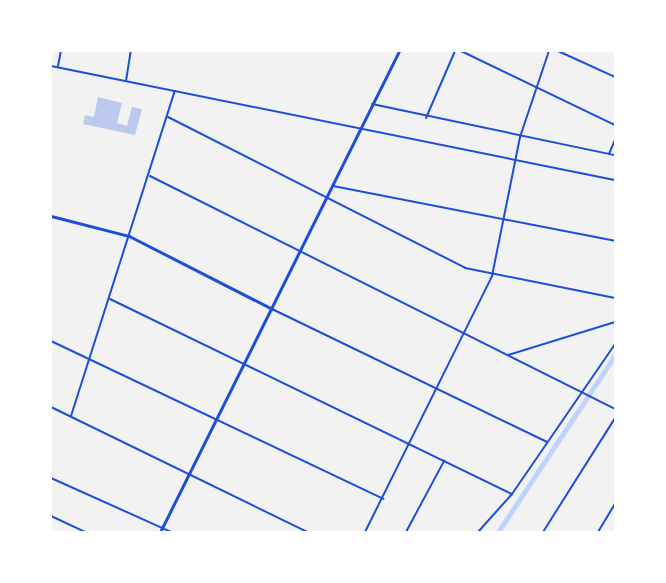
<!DOCTYPE html>
<style>
body{margin:0}
#map{position:relative;width:666px;height:583px;overflow:hidden;background:#f2f2f2;font-family:Bitter,serif}
div>[style]{position:absolute}
.canal>*{height:4.5px;margin:-2.25px;padding:0 2.25px;transform-origin:2.25px;border-radius:2.25px;background:#bfd3fe}
.building>*{inset:0;background:#bdc9ec}
.minor>*{height:2px;margin:-1px;padding:0 1px;transform-origin:1px;border-radius:1px;background:#1d4ed8}
.tertiary>*{height:3px;margin:-1.5px;padding:0 1.5px;transform-origin:1.5px;border-radius:1.5px;background:#1d4ed8}
span{translate:-50% -50%;white-space:nowrap;text-align:center;line-height:1.15;-webkit-text-stroke:6px #fff;paint-order:stroke}
.frame{position:absolute;inset:0;border:52px solid #fff;pointer-events:none}
</style>
<div id="map">
<div class="canal">
<i style="left:498px;top:532px;width:212px;rotate:-56.5deg"></i>
</div>
<div class="building">
<i style="clip-path:polygon(98px 97px,122px 103px,117px 123px,127px 126px,132px 107px,142px 109px,135px 135px,83px 124px,85px 115px,94px 117px)"></i>
</div>
<div class="minor">
<i style="left:461px;top:51px;width:171px;rotate:25.7deg"></i>
<i style="left:558px;top:51px;width:63px;rotate:24.5deg"></i>
<i style="left:51px;top:66px;width:575px;rotate:11.43deg"></i>
<i style="left:58px;top:66px;width:15px;rotate:-79deg"></i>
<i style="left:126px;top:81px;width:30px;rotate:-81deg"></i>
<i style="left:372px;top:104px;width:248px;rotate:11.9deg"></i>
<i style="left:168px;top:117px;width:333px;rotate:26.9deg"></i>
<i style="left:465px;top:268px;width:153px;rotate:11.3deg"></i>
<i style="left:426px;top:118px;width:73px;rotate:-66.6deg"></i>
<i style="left:609px;top:154px;width:15px;rotate:-67deg"></i>
<i style="left:150px;top:176px;width:520px;rotate:26.61deg"></i>
<i style="left:333px;top:186px;width:287px;rotate:11deg"></i>
<i style="left:110px;top:299px;width:447px;rotate:25.9deg"></i>
<i style="left:272px;top:309px;width:305px;rotate:25.8deg"></i>
<i style="left:51px;top:341px;width:368px;rotate:25.4deg"></i>
<i style="left:508px;top:355px;width:112px;rotate:-17.1deg"></i>
<i style="left:51px;top:407px;width:285px;rotate:26deg"></i>
<i style="left:71px;top:416px;width:341px;rotate:-72.3deg"></i>
<i style="left:51px;top:478px;width:132px;rotate:24.2deg"></i>
<i style="left:51px;top:516px;width:38px;rotate:25deg"></i>
<i style="left:365px;top:532px;width:286px;rotate:-63.6deg"></i>
<i style="left:492px;top:276px;width:142px;rotate:-78.6deg"></i>
<i style="left:520px;top:137px;width:91px;rotate:-71.4deg"></i>
<i style="left:406px;top:532px;width:81px;rotate:-61.8deg"></i>
<i style="left:478px;top:532px;width:51px;rotate:-48.2deg"></i>
<i style="left:512px;top:494px;width:182px;rotate:-55.5deg"></i>
<i style="left:543px;top:532px;width:135px;rotate:-57.7deg"></i>
<i style="left:598px;top:532px;width:33px;rotate:-59deg"></i>
</div>
<div class="tertiary">
<i style="left:51px;top:216px;width:81px;rotate:14.4deg"></i>
<i style="left:129px;top:236px;width:161px;rotate:27deg"></i>
<i style="left:160px;top:532px;width:537px;rotate:-63.58deg"></i>
</div>
<div class="frame"></div>
</div>
